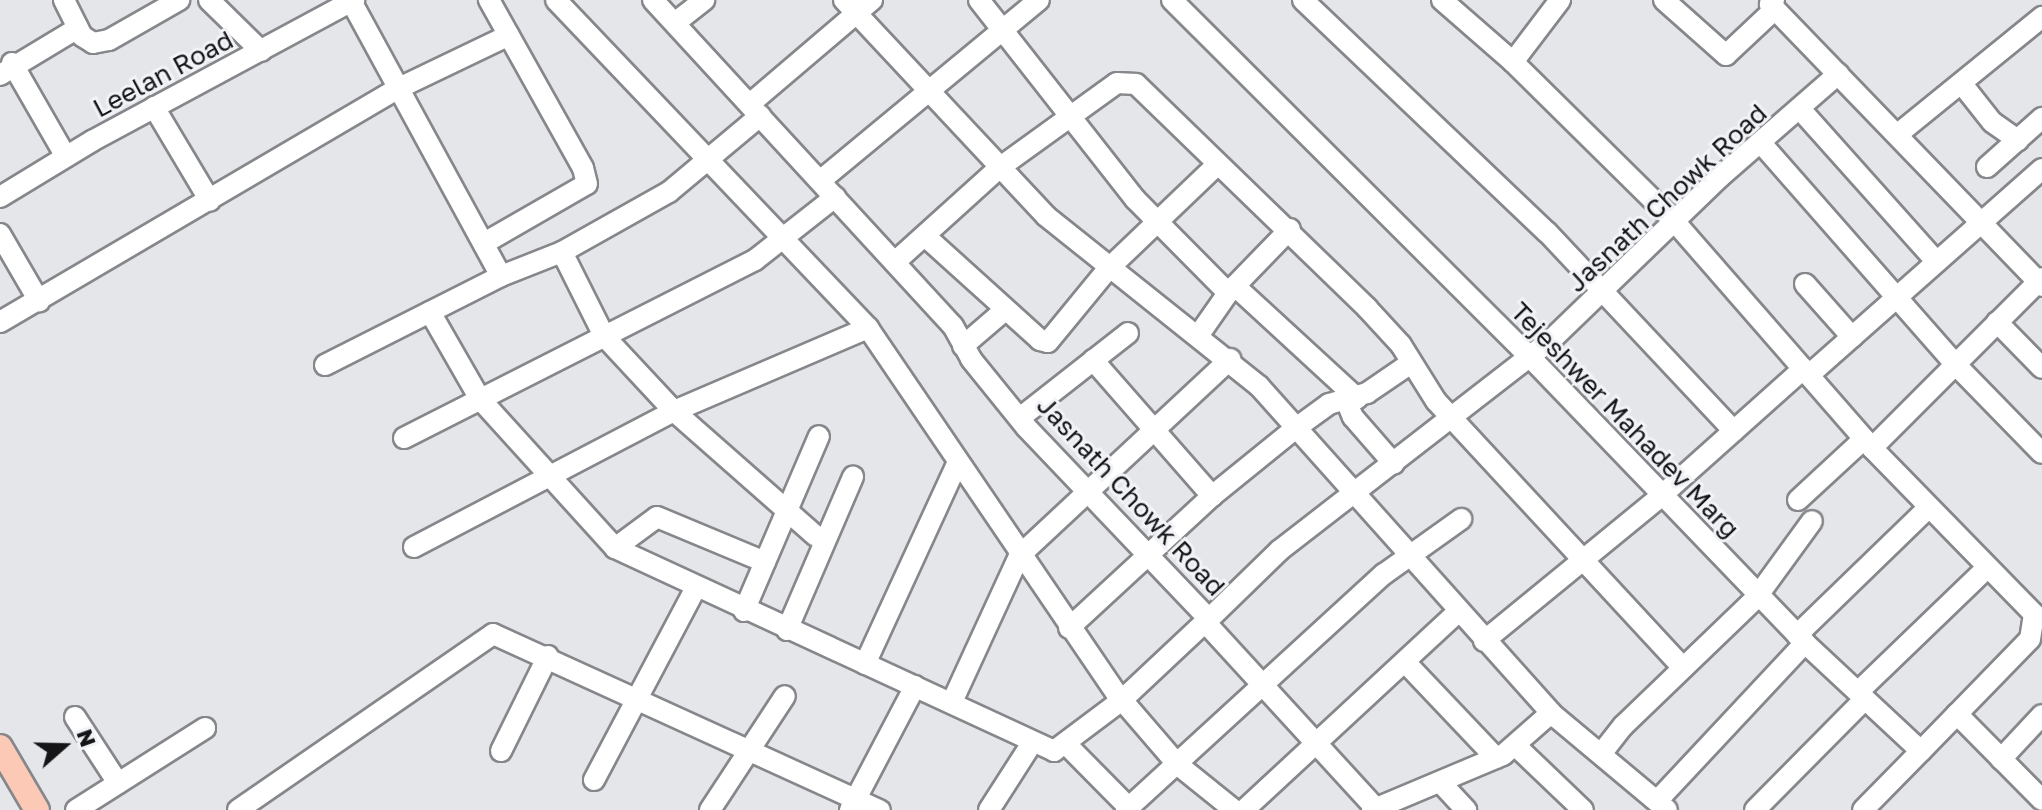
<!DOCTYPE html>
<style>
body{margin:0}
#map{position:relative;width:2042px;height:810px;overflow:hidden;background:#e4e6ea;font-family:"Golos Text",sans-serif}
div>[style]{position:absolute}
.roads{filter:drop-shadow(2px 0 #86878b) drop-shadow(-2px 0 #86878b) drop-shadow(0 2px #86878b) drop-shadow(0 -2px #86878b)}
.minor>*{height:20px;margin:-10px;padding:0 10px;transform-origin:10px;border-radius:10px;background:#fff}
.major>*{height:24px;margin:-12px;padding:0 12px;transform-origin:12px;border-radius:12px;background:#fdc9b7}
span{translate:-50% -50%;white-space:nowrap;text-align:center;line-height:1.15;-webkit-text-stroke:6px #f1f3f7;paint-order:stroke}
.street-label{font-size:26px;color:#151517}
.north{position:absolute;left:24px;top:706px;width:80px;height:80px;-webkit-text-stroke:6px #f1f3f7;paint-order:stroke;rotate:70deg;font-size:22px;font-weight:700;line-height:32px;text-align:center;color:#151517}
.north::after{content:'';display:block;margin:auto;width:28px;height:36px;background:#151517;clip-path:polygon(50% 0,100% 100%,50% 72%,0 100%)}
</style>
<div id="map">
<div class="roads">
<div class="minor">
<i style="left:64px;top:0;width:40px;rotate:63.4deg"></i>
<i style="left:82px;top:36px;width:13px;rotate:32deg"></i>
<i style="left:93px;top:43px;width:16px;rotate:-11deg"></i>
<i style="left:109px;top:40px;width:81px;rotate:-29.7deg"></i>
<i style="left:209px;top:0;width:73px;rotate:44.4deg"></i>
<i style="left:556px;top:0;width:453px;rotate:46.4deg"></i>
<i style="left:868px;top:328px;width:441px;rotate:55.8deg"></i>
<i style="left:1116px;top:693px;width:94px;rotate:49.3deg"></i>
<i style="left:1177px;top:764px;width:73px;rotate:38.9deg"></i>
<i style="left:653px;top:0;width:443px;rotate:47.4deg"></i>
<i style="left:953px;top:326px;width:38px;rotate:61deg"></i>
<i style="left:971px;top:359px;width:87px;rotate:51deg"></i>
<i style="left:1026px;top:427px;width:265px;rotate:46.4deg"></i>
<i style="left:1209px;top:619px;width:99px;rotate:-44.2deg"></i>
<i style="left:1280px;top:550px;width:344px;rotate:-37.8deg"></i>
<i style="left:1552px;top:339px;width:233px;rotate:-44deg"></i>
<i style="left:1720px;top:177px;width:157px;rotate:-41.1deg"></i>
<i style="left:844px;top:0;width:296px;rotate:46.9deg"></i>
<i style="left:1046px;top:216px;width:273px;rotate:38.6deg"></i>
<i style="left:1259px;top:386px;width:438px;rotate:48.2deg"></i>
<i style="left:1551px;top:713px;width:151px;rotate:39.9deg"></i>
<i style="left:979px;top:0;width:253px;rotate:51.9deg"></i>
<i style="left:1135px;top:199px;width:132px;rotate:45.3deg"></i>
<i style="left:1172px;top:0;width:506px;rotate:44.92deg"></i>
<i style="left:1530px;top:357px;width:397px;rotate:46.1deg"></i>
<i style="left:1805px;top:643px;width:158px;rotate:43deg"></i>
<i style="left:1921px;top:751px;width:52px;rotate:-45.8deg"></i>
<i style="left:1957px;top:714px;width:121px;rotate:45.3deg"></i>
<i style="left:1303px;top:0;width:337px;rotate:43.6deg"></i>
<i style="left:1547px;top:232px;width:273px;rotate:46.8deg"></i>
<i style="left:1442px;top:0;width:94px;rotate:41.1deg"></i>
<i style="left:1513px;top:62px;width:228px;rotate:44.6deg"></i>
<i style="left:1675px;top:222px;width:300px;rotate:48.9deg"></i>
<i style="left:1872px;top:448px;width:232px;rotate:45.7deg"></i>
<i style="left:2034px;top:614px;width:25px;rotate:99deg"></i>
<i style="left:2030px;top:639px;width:105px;rotate:134.2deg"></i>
<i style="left:1664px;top:0;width:83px;rotate:41.6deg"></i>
<i style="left:1726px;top:55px;width:67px;rotate:-43.2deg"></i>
<i style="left:1774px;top:0;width:6px;rotate:135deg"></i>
<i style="left:1770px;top:4px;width:392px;rotate:46deg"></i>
<i style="left:351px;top:1px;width:313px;rotate:61.4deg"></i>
<i style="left:676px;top:22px;width:36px;rotate:-38deg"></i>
<i style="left:1513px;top:62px;width:78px;rotate:-52.8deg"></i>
<i style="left:12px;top:63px;width:108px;rotate:60.1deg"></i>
<i style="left:0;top:75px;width:91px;rotate:-31.1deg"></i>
<i style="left:1962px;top:84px;width:48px;rotate:51.7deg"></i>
<i style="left:1992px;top:122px;width:32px;rotate:35deg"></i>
<i style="left:751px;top:103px;width:159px;rotate:-40.4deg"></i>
<i style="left:154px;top:107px;width:109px;rotate:59.2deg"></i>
<i style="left:1800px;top:109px;width:205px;rotate:48.2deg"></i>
<i style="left:1898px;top:134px;width:186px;rotate:-39.1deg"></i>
<i style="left:1761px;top:143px;width:294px;rotate:48.7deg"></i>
<i style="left:1955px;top:364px;width:124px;rotate:45.7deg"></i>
<i style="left:1987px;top:167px;width:74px;rotate:-41.7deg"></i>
<i style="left:820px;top:181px;width:284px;rotate:-39.6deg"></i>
<i style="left:0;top:197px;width:108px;rotate:-31.3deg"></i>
<i style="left:92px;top:141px;width:298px;rotate:-28.3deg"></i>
<i style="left:0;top:234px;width:78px;rotate:59.8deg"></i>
<i style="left:925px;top:236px;width:155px;rotate:42.1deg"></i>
<i style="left:1040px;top:340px;width:8px;rotate:14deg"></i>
<i style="left:1048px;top:342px;width:94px;rotate:-50.6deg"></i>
<i style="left:1108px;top:269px;width:152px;rotate:-43.7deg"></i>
<i style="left:486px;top:242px;width:116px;rotate:-29.9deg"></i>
<i style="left:587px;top:184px;width:16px;rotate:-104deg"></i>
<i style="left:583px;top:168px;width:193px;rotate:-119.2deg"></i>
<i style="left:562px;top:252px;width:94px;rotate:63.4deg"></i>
<i style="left:604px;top:336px;width:103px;rotate:47deg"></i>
<i style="left:674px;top:411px;width:189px;rotate:41.4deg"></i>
<i style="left:895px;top:262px;width:140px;rotate:-42.1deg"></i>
<i style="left:999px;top:168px;width:145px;rotate:-35.8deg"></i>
<i style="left:1117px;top:83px;width:19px;rotate:3deg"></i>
<i style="left:1136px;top:84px;width:322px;rotate:44.1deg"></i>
<i style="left:1367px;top:308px;width:50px;rotate:47.4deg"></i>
<i style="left:1401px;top:345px;width:66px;rotate:58deg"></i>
<i style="left:1436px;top:401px;width:362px;rotate:47.2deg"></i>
<i style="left:1805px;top:284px;width:71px;rotate:48.4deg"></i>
<i style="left:1235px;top:286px;width:166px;rotate:42.6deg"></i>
<i style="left:430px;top:312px;width:100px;rotate:60.1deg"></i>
<i style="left:480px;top:399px;width:201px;rotate:47.8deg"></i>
<i style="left:615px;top:548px;width:484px;rotate:24.8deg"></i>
<i style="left:1054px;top:751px;width:85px;rotate:-36.9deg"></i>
<i style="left:1122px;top:700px;width:114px;rotate:-43.2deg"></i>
<i style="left:1205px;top:622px;width:255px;rotate:47.5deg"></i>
<i style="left:0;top:322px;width:460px;rotate:-30.4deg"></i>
<i style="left:397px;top:89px;width:124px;rotate:-25.7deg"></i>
<i style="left:1997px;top:322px;width:64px;rotate:45.6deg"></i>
<i style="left:1198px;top:336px;width:52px;rotate:-55.1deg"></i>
<i style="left:1228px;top:293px;width:89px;rotate:-45.9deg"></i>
<i style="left:963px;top:346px;width:55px;rotate:-40.6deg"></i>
<i style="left:1093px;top:360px;width:181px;rotate:48.8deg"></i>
<i style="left:325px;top:365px;width:197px;rotate:-26.8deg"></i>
<i style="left:501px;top:276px;width:66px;rotate:-21.5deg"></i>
<i style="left:562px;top:252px;width:123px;rotate:-29.3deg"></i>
<i style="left:669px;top:192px;width:119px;rotate:-39.9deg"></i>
<i style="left:1809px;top:375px;width:311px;rotate:-41.5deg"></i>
<i style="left:1346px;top:400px;width:18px;rotate:68deg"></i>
<i style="left:1353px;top:417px;width:62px;rotate:48.9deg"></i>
<i style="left:1021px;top:417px;width:136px;rotate:-38.1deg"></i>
<i style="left:404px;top:438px;width:394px;rotate:-26.9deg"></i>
<i style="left:755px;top:260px;width:102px;rotate:-38.2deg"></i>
<i style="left:1872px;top:448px;width:240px;rotate:-45deg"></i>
<i style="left:1798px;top:500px;width:90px;rotate:-42.7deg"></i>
<i style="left:414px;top:547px;width:293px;rotate:-27.6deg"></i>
<i style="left:674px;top:411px;width:211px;rotate:-23.2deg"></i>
<i style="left:615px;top:548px;width:52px;rotate:-36.4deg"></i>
<i style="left:657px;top:517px;width:117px;rotate:22.6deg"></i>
<i style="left:744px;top:611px;width:190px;rotate:-66.8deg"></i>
<i style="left:1069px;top:628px;width:195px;rotate:-42.7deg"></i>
<i style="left:1212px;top:496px;width:108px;rotate:-39deg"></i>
<i style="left:1296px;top:428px;width:41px;rotate:-36deg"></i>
<i style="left:1329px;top:404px;width:40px;rotate:-16deg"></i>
<i style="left:1367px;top:393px;width:53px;rotate:-34.3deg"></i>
<i style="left:787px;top:630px;width:167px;rotate:-66.7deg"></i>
<i style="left:1797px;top:635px;width:182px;rotate:-44.1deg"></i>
<i style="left:1484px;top:641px;width:229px;rotate:-39.3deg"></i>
<i style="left:1661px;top:496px;width:191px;rotate:-41.8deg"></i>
<i style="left:1405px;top:662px;width:132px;rotate:46.5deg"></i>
<i style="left:865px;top:664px;width:222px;rotate:-65.3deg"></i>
<i style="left:1858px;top:692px;width:178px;rotate:-43.9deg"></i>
<i style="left:952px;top:702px;width:161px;rotate:-65.3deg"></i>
<i style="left:1019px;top:556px;width:289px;rotate:-43deg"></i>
<i style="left:75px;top:717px;width:79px;rotate:56.9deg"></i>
<i style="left:1067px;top:745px;width:91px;rotate:45.4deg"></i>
<i style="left:1517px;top:747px;width:91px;rotate:43.7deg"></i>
<i style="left:501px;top:751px;width:106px;rotate:-63.7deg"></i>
<i style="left:1601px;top:754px;width:36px;rotate:-52deg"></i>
<i style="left:1623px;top:726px;width:185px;rotate:-43.9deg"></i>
<i style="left:1756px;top:598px;width:95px;rotate:-54deg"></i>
<i style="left:2001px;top:759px;width:60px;rotate:-47deg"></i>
<i style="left:594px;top:780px;width:216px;rotate:-62.1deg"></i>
<i style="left:1441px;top:783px;width:37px;rotate:47deg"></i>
<i style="left:1657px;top:801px;width:216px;rotate:-46.9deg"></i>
<i style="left:76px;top:810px;width:153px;rotate:-32.4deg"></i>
<i style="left:238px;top:810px;width:310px;rotate:-34.6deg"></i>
<i style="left:493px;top:634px;width:425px;rotate:24.5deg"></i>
<i style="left:710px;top:810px;width:136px;rotate:-56.7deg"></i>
<i style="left:850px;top:810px;width:140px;rotate:-62.3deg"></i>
<i style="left:989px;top:810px;width:80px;rotate:-57.3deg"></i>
<i style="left:1126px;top:810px;width:350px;rotate:-42.5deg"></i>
<i style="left:1384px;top:574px;width:95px;rotate:-35.5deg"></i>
<i style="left:1244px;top:810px;width:290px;rotate:-42.8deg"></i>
<i style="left:1372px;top:810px;width:142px;rotate:-22.8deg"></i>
<i style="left:1503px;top:755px;width:64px;rotate:-41.2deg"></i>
<i style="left:1755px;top:810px;width:156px;rotate:-45.3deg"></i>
<i style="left:1863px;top:810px;width:83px;rotate:-45.5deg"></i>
</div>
<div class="major">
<i style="left:0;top:747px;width:73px;rotate:59.6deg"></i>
</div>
</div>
<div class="street-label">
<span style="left:163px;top:74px;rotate:-28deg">Leelan Road</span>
<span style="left:1667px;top:198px;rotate:-43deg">Jasnath Chowk Road</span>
<span style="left:1625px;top:420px;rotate:46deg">Tejeshwer Mahadev Marg</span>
<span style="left:1131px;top:496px;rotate:47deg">Jasnath Chowk Road</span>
</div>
<div class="north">N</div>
</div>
